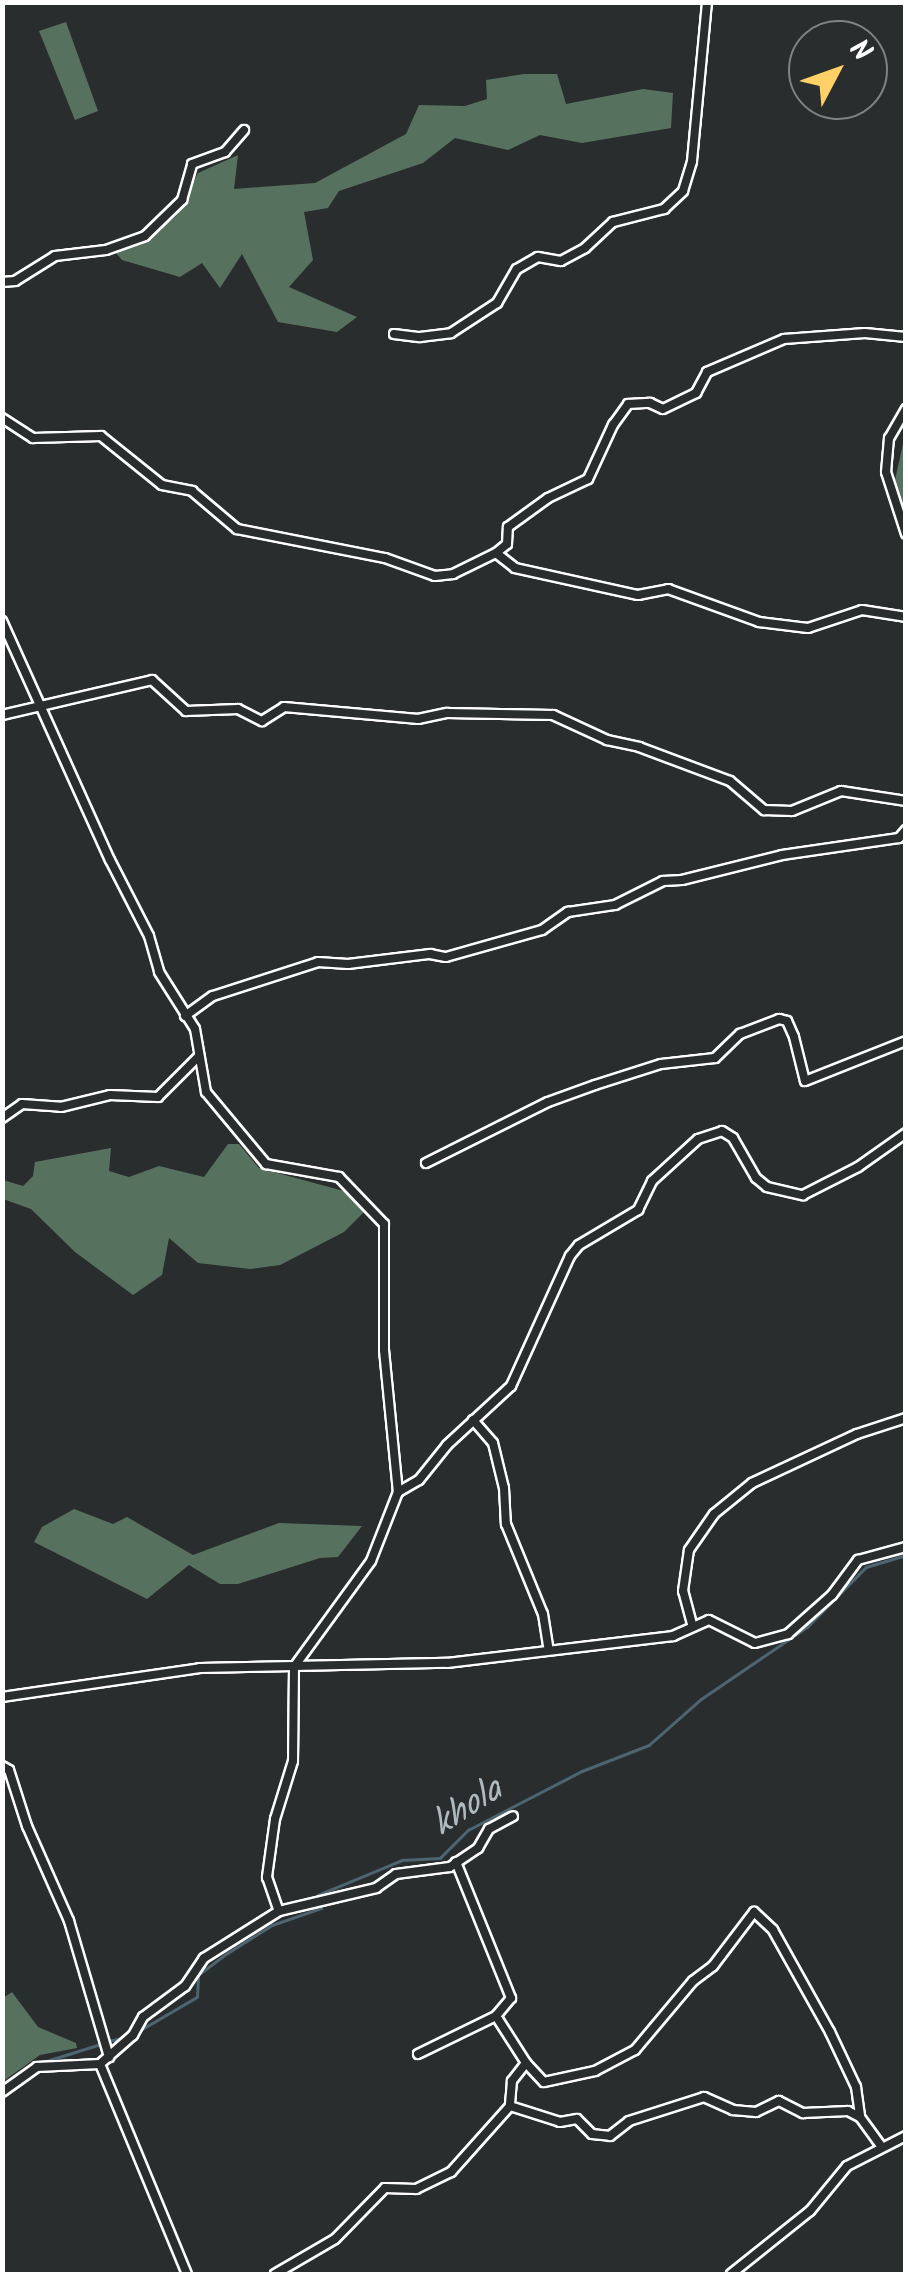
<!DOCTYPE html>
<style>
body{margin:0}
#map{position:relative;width:908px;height:2277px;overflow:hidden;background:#2a2d2e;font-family:Kalam,sans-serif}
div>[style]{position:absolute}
.green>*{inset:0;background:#57715f}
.stream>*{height:2.5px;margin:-1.25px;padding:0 1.25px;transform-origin:1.25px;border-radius:1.25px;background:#4c6571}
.roads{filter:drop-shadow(2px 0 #fff) drop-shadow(-2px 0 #fff) drop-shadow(0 2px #fff) drop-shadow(0 -2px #fff)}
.minor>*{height:8px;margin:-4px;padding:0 4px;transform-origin:4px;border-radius:4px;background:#2a2d2e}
span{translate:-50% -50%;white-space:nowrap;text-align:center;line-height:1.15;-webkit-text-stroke:8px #2a2d2e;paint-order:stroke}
.water-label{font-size:35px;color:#aebabf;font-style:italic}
.frame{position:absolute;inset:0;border:5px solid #fff;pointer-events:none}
.north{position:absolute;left:788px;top:20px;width:100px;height:100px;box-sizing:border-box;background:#2a2d2e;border:2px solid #7f8182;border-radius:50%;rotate:49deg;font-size:28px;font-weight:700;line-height:40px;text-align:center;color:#fff}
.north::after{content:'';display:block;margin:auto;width:35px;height:45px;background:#ffd166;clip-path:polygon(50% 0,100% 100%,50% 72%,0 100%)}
</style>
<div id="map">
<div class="green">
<i style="clip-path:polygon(66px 22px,98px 111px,75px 120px,39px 31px)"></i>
<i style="clip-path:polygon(524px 74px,557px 74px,566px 104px,643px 89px,673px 93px,671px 128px,582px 143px,540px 135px,508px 150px,455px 138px,423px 163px,339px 191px,328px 208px,304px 212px,313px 260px,289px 287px,357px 317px,337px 332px,278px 322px,242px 254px,220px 288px,202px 263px,180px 277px,122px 260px,116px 253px,153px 235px,176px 216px,198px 173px,238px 155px,234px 189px,315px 183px,406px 134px,419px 105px,465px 106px,487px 99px,486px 80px)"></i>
<i style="clip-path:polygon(905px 435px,905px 506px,893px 489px)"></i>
<i style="clip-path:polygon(228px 1144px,239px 1144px,259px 1168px,351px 1193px,367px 1209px,344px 1232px,280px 1265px,250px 1269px,198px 1263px,169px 1238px,162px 1275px,133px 1295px,75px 1252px,31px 1209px,3px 1199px,3px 1180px,23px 1186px,33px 1176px,35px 1162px,111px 1148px,109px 1171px,129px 1177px,159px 1166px,204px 1177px)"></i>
<i style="clip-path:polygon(74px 1509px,113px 1524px,127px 1517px,193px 1555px,279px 1523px,362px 1526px,338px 1557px,320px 1558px,238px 1584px,220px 1584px,189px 1565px,147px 1599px,34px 1542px,42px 1527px)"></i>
<i style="clip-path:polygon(12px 1992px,38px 2027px,76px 2043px,77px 2048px,40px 2055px,5px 2080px,3px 1998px)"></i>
</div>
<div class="stream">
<i style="left:137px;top:2032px;width:69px;rotate:-30.3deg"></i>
<i style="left:197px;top:1997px;width:22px;rotate:-87deg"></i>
<i style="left:198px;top:1975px;width:35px;rotate:-37deg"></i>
<i style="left:226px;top:1954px;width:54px;rotate:-32.2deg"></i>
<i style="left:272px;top:1925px;width:52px;rotate:-19.1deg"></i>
<i style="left:321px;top:1908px;width:13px;rotate:-103deg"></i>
<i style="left:318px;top:1895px;width:91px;rotate:-22.6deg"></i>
<i style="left:402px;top:1860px;width:38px;rotate:-3deg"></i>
<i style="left:440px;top:1858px;width:40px;rotate:-45deg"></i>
<i style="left:468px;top:1830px;width:128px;rotate:-27.4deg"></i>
<i style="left:582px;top:1771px;width:72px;rotate:-21.2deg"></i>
<i style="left:649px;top:1745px;width:69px;rotate:-41.5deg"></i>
<i style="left:701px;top:1699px;width:128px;rotate:-34.2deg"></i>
<i style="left:807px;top:1627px;width:84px;rotate:-45.5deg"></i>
<i style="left:866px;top:1567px;width:42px;rotate:-16.7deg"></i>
<i style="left:109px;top:2041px;width:16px;rotate:-14deg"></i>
<i style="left:37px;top:2064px;width:67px;rotate:-17.4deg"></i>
<i style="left:2px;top:2086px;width:14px;rotate:-30deg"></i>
</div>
<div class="roads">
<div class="minor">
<i style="left:2px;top:282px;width:13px;rotate:-4deg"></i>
<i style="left:15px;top:281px;width:47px;rotate:-32deg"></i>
<i style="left:55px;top:256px;width:51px;rotate:-6.7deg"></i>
<i style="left:106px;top:250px;width:41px;rotate:-19.7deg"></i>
<i style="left:145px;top:236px;width:52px;rotate:-44.2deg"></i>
<i style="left:182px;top:200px;width:37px;rotate:-74deg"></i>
<i style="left:192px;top:164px;width:35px;rotate:-20deg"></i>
<i style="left:225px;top:152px;width:29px;rotate:-49deg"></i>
<i style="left:394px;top:334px;width:26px;rotate:7deg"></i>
<i style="left:420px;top:337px;width:31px;rotate:-7deg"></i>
<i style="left:451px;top:333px;width:55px;rotate:-33.1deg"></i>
<i style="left:497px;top:303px;width:39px;rotate:-60deg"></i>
<i style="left:517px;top:269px;width:24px;rotate:-30deg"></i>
<i style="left:538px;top:257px;width:23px;rotate:10deg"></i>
<i style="left:561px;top:261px;width:27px;rotate:-28deg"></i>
<i style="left:585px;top:248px;width:38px;rotate:-43deg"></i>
<i style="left:613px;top:222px;width:53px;rotate:-14.3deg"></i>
<i style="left:664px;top:209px;width:26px;rotate:-43deg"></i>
<i style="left:683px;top:191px;width:31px;rotate:-73deg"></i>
<i style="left:692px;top:161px;width:160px;rotate:-84.6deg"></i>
<i style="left:906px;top:409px;width:34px;rotate:120deg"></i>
<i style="left:889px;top:438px;width:34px;rotate:95deg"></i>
<i style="left:886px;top:472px;width:65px;rotate:72.1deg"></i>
<i style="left:2px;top:418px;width:37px;rotate:33deg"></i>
<i style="left:33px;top:438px;width:68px;rotate:-1.7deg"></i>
<i style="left:101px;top:436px;width:78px;rotate:38.8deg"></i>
<i style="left:162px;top:485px;width:31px;rotate:11deg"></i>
<i style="left:192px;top:491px;width:59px;rotate:40.2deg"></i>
<i style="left:237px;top:529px;width:151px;rotate:11.1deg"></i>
<i style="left:385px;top:558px;width:53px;rotate:19.8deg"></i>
<i style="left:435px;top:576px;width:18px;rotate:-6deg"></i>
<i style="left:453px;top:574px;width:48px;rotate:-26deg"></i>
<i style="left:496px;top:553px;width:24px;rotate:38deg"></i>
<i style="left:515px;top:568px;width:126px;rotate:12.4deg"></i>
<i style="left:638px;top:595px;width:31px;rotate:-11deg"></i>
<i style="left:668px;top:589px;width:97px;rotate:19.9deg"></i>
<i style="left:759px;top:622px;width:49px;rotate:7deg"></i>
<i style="left:808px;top:628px;width:57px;rotate:-18.4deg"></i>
<i style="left:862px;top:610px;width:45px;rotate:9deg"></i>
<i style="left:496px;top:553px;width:14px;rotate:-39deg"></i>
<i style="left:507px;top:544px;width:17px;rotate:-87deg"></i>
<i style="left:508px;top:527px;width:49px;rotate:-35.9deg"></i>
<i style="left:548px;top:498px;width:44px;rotate:-25.4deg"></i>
<i style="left:588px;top:479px;width:60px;rotate:-65.2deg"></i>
<i style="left:613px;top:425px;width:26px;rotate:-54deg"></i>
<i style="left:628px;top:404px;width:22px;rotate:-3deg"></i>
<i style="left:650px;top:403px;width:14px;rotate:25deg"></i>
<i style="left:663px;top:409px;width:37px;rotate:-26deg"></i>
<i style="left:696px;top:393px;width:24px;rotate:-62deg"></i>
<i style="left:707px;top:372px;width:84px;rotate:-23.2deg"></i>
<i style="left:784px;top:339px;width:81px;rotate:-4.2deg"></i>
<i style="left:865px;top:333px;width:41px;rotate:5.6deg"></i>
<i style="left:2px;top:621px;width:262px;rotate:65.7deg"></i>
<i style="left:110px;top:860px;width:85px;rotate:62.8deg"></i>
<i style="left:149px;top:936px;width:37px;rotate:74deg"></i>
<i style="left:159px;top:972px;width:67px;rotate:57.7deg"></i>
<i style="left:195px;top:1029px;width:64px;rotate:80.1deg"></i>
<i style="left:206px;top:1092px;width:94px;rotate:50.2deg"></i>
<i style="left:266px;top:1164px;width:74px;rotate:10.1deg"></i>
<i style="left:339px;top:1177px;width:65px;rotate:46.2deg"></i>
<i style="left:384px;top:1224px;width:126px;rotate:90deg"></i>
<i style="left:384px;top:1350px;width:143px;rotate:84.4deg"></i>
<i style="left:398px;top:1492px;width:74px;rotate:111.4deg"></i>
<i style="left:371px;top:1561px;width:131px;rotate:126deg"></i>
<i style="left:294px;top:1667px;width:94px;rotate:90.6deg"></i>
<i style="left:293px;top:1761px;width:61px;rotate:107.2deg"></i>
<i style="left:275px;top:1819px;width:59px;rotate:97.9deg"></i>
<i style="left:267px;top:1877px;width:36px;rotate:71deg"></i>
<i style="left:279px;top:1911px;width:89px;rotate:147.9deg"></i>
<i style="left:204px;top:1958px;width:34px;rotate:124deg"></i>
<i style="left:185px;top:1986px;width:52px;rotate:143.6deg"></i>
<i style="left:143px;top:2017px;width:21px;rotate:119deg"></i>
<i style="left:133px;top:2035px;width:44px;rotate:138.7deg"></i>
<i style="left:100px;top:2064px;width:227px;rotate:67.5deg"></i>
<i style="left:2px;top:715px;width:154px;rotate:-13.1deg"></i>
<i style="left:152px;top:680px;width:46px;rotate:42.4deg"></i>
<i style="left:186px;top:711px;width:52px;rotate:-2.2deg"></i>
<i style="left:238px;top:709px;width:27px;rotate:27deg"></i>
<i style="left:262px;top:721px;width:26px;rotate:-32deg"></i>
<i style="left:284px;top:707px;width:135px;rotate:5.1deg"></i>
<i style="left:418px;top:719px;width:30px;rotate:-12deg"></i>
<i style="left:447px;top:713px;width:106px;rotate:1.1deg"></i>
<i style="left:553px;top:715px;width:60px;rotate:24.8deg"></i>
<i style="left:607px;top:740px;width:33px;rotate:12deg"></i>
<i style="left:639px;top:747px;width:97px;rotate:20.5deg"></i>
<i style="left:730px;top:781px;width:45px;rotate:40.5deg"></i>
<i style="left:764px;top:810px;width:28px;rotate:2deg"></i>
<i style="left:792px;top:811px;width:53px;rotate:-22.2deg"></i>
<i style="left:841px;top:791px;width:66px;rotate:8.7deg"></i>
<i style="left:185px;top:1016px;width:34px;rotate:-36deg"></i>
<i style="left:213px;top:996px;width:110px;rotate:-17.9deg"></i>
<i style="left:318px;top:962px;width:30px;rotate:4deg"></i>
<i style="left:348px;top:964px;width:83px;rotate:-7deg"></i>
<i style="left:430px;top:954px;width:16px;rotate:11deg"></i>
<i style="left:446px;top:957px;width:100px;rotate:-15.7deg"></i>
<i style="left:542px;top:930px;width:32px;rotate:-35deg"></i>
<i style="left:568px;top:912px;width:48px;rotate:-8.5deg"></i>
<i style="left:615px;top:905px;width:54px;rotate:-26.6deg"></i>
<i style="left:663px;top:881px;width:19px;rotate:-3deg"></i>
<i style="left:682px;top:880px;width:103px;rotate:-14deg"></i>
<i style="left:782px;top:855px;width:118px;rotate:-8.3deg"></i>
<i style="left:899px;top:838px;width:11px;rotate:-49deg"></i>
<i style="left:2px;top:1118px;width:24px;rotate:-35deg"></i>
<i style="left:22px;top:1104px;width:39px;rotate:4deg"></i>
<i style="left:61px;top:1107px;width:50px;rotate:-13.8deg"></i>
<i style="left:110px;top:1095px;width:48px;rotate:2.4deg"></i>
<i style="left:158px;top:1097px;width:58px;rotate:-45deg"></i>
<i style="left:426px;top:1163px;width:136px;rotate:-26.6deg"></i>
<i style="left:548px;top:1102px;width:50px;rotate:-19.9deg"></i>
<i style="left:595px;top:1085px;width:69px;rotate:-17.7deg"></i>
<i style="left:661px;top:1064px;width:54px;rotate:-6.3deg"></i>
<i style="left:715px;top:1058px;width:35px;rotate:-44deg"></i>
<i style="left:740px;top:1034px;width:42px;rotate:-21deg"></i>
<i style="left:779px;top:1019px;width:8px;rotate:14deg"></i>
<i style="left:787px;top:1021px;width:17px;rotate:66deg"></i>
<i style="left:794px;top:1037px;width:45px;rotate:76deg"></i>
<i style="left:805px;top:1081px;width:109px;rotate:-21.6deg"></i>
<i style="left:473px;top:1420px;width:30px;rotate:49deg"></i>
<i style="left:493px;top:1443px;width:46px;rotate:76.3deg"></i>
<i style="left:504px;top:1488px;width:36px;rotate:87deg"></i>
<i style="left:506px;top:1524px;width:97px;rotate:67.7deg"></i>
<i style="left:543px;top:1614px;width:36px;rotate:81deg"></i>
<i style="left:398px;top:1492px;width:24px;rotate:-30deg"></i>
<i style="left:419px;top:1480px;width:45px;rotate:-51.3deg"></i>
<i style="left:447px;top:1445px;width:87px;rotate:-42.7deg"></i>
<i style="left:511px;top:1386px;width:143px;rotate:-65.6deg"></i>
<i style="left:570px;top:1256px;width:14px;rotate:-51deg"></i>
<i style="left:579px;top:1245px;width:69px;rotate:-30.7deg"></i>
<i style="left:638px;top:1210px;width:32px;rotate:-64deg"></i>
<i style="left:652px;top:1181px;width:62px;rotate:-42.4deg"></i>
<i style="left:698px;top:1139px;width:25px;rotate:-18deg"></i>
<i style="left:722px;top:1131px;width:13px;rotate:32deg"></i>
<i style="left:733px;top:1138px;width:46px;rotate:60.1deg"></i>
<i style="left:756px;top:1178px;width:14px;rotate:39deg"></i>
<i style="left:767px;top:1187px;width:37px;rotate:13deg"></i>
<i style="left:803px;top:1195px;width:62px;rotate:-27deg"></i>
<i style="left:858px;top:1167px;width:59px;rotate:-35.3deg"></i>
<i style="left:692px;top:1624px;width:34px;rotate:-105deg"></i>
<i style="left:683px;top:1591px;width:41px;rotate:-81.7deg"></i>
<i style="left:689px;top:1550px;width:44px;rotate:-55.2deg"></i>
<i style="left:714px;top:1514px;width:49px;rotate:-39.2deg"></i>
<i style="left:752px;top:1483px;width:116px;rotate:-25deg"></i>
<i style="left:857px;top:1434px;width:52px;rotate:-18.1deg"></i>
<i style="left:2px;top:1697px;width:200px;rotate:-8.3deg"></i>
<i style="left:200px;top:1668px;width:247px;rotate:-1.2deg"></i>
<i style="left:447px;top:1663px;width:228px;rotate:-6.8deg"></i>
<i style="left:673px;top:1636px;width:39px;rotate:-24deg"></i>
<i style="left:709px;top:1620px;width:51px;rotate:26.6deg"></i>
<i style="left:755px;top:1643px;width:34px;rotate:-15deg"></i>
<i style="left:788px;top:1634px;width:59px;rotate:-41.6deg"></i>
<i style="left:832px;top:1595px;width:44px;rotate:-53.4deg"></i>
<i style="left:858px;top:1560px;width:50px;rotate:-15.2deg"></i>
<i style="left:2px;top:1766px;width:8px;rotate:30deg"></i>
<i style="left:9px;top:1770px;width:59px;rotate:72.2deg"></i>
<i style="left:27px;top:1826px;width:104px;rotate:66.1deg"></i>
<i style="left:69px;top:1921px;width:142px;rotate:73.6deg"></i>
<i style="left:456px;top:1862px;width:147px;rotate:68deg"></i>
<i style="left:511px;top:1998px;width:23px;rotate:130deg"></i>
<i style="left:496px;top:2016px;width:56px;rotate:57.4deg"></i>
<i style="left:526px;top:2063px;width:23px;rotate:128deg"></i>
<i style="left:512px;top:2081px;width:25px;rotate:95deg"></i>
<i style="left:279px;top:1911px;width:100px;rotate:-13.3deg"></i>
<i style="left:376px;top:1888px;width:24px;rotate:-35deg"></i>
<i style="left:396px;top:1874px;width:54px;rotate:-7.4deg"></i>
<i style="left:450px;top:1867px;width:34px;rotate:-34deg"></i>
<i style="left:478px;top:1848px;width:22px;rotate:-60deg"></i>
<i style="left:489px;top:1829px;width:27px;rotate:-28deg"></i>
<i style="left:418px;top:2054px;width:87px;rotate:-26deg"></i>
<i style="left:526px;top:2063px;width:26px;rotate:47deg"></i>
<i style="left:544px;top:2082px;width:52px;rotate:-12.2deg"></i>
<i style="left:595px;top:2071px;width:45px;rotate:-27.7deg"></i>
<i style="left:635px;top:2050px;width:90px;rotate:-50deg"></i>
<i style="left:693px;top:1981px;width:25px;rotate:-37deg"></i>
<i style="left:713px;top:1966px;width:68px;rotate:-52.8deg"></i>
<i style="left:754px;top:1912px;width:26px;rotate:43deg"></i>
<i style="left:773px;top:1930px;width:117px;rotate:60.8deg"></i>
<i style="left:830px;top:2032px;width:61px;rotate:64.7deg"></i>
<i style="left:856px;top:2087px;width:30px;rotate:82deg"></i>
<i style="left:2px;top:2092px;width:43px;rotate:-35.5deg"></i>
<i style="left:37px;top:2067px;width:63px;rotate:-2.7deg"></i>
<i style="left:275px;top:2274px;width:69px;rotate:-30.3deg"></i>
<i style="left:335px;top:2239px;width:71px;rotate:-45.6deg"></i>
<i style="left:385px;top:2188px;width:31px;rotate:2deg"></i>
<i style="left:416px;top:2189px;width:39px;rotate:-26deg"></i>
<i style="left:451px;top:2172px;width:89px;rotate:-48.2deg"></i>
<i style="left:510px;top:2106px;width:52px;rotate:17.7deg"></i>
<i style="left:560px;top:2122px;width:17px;rotate:-10deg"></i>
<i style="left:577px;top:2119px;width:21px;rotate:45deg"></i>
<i style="left:592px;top:2134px;width:18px;rotate:6deg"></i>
<i style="left:610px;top:2136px;width:24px;rotate:-38deg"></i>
<i style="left:629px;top:2121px;width:79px;rotate:-17.7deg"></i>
<i style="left:704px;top:2097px;width:32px;rotate:24deg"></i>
<i style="left:733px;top:2110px;width:23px;rotate:5deg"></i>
<i style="left:756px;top:2112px;width:25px;rotate:-26deg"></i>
<i style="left:779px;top:2101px;width:27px;rotate:27deg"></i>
<i style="left:803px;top:2113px;width:45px;rotate:-2.5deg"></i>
<i style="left:848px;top:2111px;width:13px;rotate:27deg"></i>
<i style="left:860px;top:2117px;width:36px;rotate:54deg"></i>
<i style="left:731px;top:2274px;width:101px;rotate:-38.6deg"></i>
<i style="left:810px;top:2211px;width:58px;rotate:-50.6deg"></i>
<i style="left:847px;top:2166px;width:66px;rotate:-27deg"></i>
</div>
</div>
<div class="water-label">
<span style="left:468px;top:1808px;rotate:-33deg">khola</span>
</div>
<div class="frame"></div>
<div class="north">N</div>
</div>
